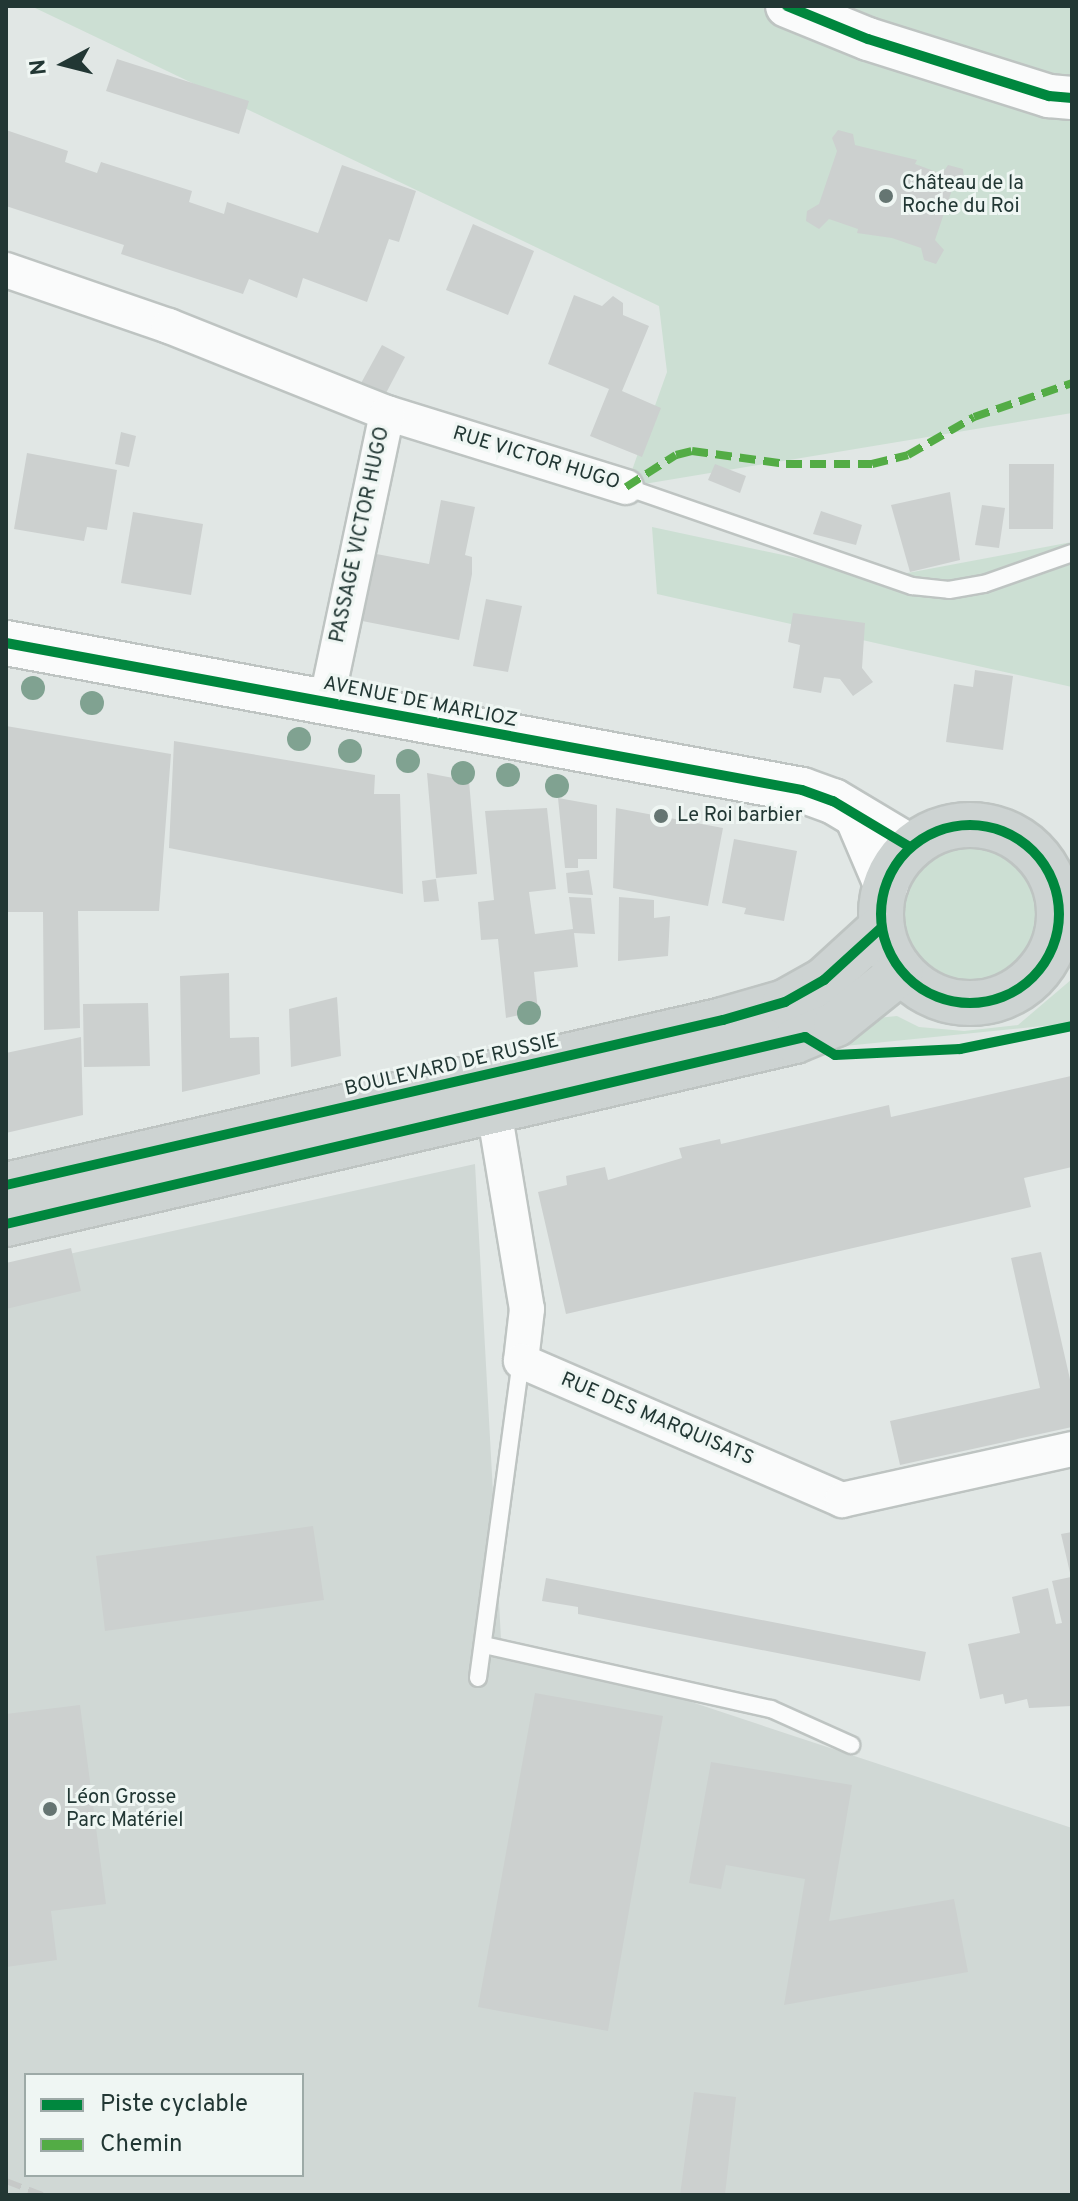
<!DOCTYPE html>
<meta charset="utf-8">
<style>
body{margin:0}
#map{position:relative;width:1078px;height:2201px;overflow:hidden;background:#e1e7e5;font-family:Overpass,sans-serif}
div>[style]{position:absolute}
.built>*{inset:0;background:#d0d8d5}
.green>*{inset:0;background:#ccdfd3}
.round{border-radius:50%}
.building>*{inset:0;background:#ccd0cf}
.roads{filter:drop-shadow(2px 0 #bec4c2) drop-shadow(-2px 0 #bec4c2) drop-shadow(0 2px #bec4c2) drop-shadow(0 -2px #bec4c2)}
.service>*{height:16px;margin:-8px;padding:0 8px;transform-origin:8px;border-radius:8px;background:#fafbfb}
.minor>*{height:34px;margin:-17px;padding:0 17px;transform-origin:17px;border-radius:17px;background:#fafbfb}
.tertiary>*{height:42px;margin:-21px;padding:0 21px;transform-origin:21px;border-radius:21px;background:#fafbfb}
.secondary>*{height:44px;margin:-22px;padding:0 22px;transform-origin:22px;border-radius:22px;background:#fafbfb}
.primary>*{height:44px;margin:-22px;padding:0 22px;transform-origin:22px;border-radius:22px;background:#cdd3d2}
.primary>.ring{margin:-22px;padding:0;box-sizing:content-box;background:none;border:44px solid #cdd3d2;border-radius:50%}
.rail>*{height:6px;margin-top:-3px;transform-origin:0;background:repeating-linear-gradient(90deg,#c6c9c8 0 16px,transparent 0 24px)}
.quiet>*{height:8px;margin-top:-4px;transform-origin:0;background:repeating-linear-gradient(90deg,#53ac45 0 16px,transparent 0 24px)}
.cycleway>*{height:10px;margin:-5px;padding:0 5px;transform-origin:5px;border-radius:5px;background:#00873e}
.cycleway>.ring{margin:-5px;padding:0;box-sizing:content-box;background:none;border:10px solid #00873e;border-radius:50%}
.trees>*{width:24px;height:24px;margin:-12px;border-radius:50%;background:#80a291}
.dots>*{width:22px;height:22px;translate:-50% -50%;box-sizing:border-box;border:4px solid #eff6f3;border-radius:50%}
span{translate:-50% -50%;white-space:nowrap;text-align:center;line-height:1.15;-webkit-text-stroke:6px #eff6f3;paint-order:stroke}
.poi-label{font-size:20px;color:#223734}
.left{translate:0 -50%;text-align:left}
.street-label{font-size:20px;color:#223734}
.frame{position:absolute;inset:0;border:8px solid #223734;pointer-events:none}
.legend{position:absolute;left:24px;top:2073px;width:280px;height:104px;box-sizing:border-box;background:#eff6f3;border:2px solid #9daaa7;margin:0;padding:10px 14px;list-style:none;font-size:24px;color:#223734}
.legend li{display:flex;align-items:center;gap:16px;height:40px}
.legend b{width:40px;border:2px solid #9daaa7}
.north{position:absolute;left:24px;top:24px;width:80px;height:80px;-webkit-text-stroke:6px #eff6f3;paint-order:stroke;rotate:263deg;font-size:22px;font-weight:700;line-height:32px;text-align:center;color:#223734}
.north::after{content:'';display:block;margin:auto;width:28px;height:36px;background:#223734;clip-path:polygon(50% 0,100% 100%,50% 72%,0 100%)}
</style>
<div id="map">
<div class="built">
<i style="clip-path:polygon(evenodd,475px 1164px,501px 1639px,1072px 1828px,1072px 2195px,6px 2195px,6px 1268px,475px 1164px,26px 2075px,302px 2075px,302px 2175px,26px 2175px,26px 2075px)"></i>
</div>
<div class="green">
<i style="clip-path:polygon(31px 6px,1072px 6px,1072px 413px,626px 487px,667px 372px,659px 306px)"></i>
<i style="clip-path:polygon(652px 527px,886px 577px,1072px 542px,1072px 687px,657px 594px)"></i>
<i class="round" style="left:902px;top:845px;width:136px;height:136px"></i>
<i style="clip-path:polygon(1072px 979px,1072px 1023px,835px 1047px,877px 1018px,897px 1016px,919px 1027px,964px 1031px,1018px 1025px)"></i>
</div>
<div class="building">
<i style="clip-path:polygon(117px 59px,249px 101px,239px 134px,106px 91px)"></i>
<i style="clip-path:polygon(6px 130px,68px 151px,65px 162px,97px 173px,101px 162px,192px 191px,189px 202px,224px 214px,227px 202px,318px 233px,342px 165px,416px 191px,399px 242px,389px 239px,367px 302px,303px 278px,297px 298px,249px 279px,243px 294px,121px 254px,124px 245px,6px 206px)"></i>
<i style="clip-path:polygon(838px 130px,853px 134px,855px 145px,917px 160px,915px 164px,942px 174px,948px 165px,963px 169px,964px 180px,953px 187px,935px 240px,944px 250px,936px 264px,924px 260px,921px 248px,892px 238px,857px 233px,858px 229px,829px 219px,819px 229px,806px 221px,807px 211px,819px 204px,837px 151px,832px 138px)"></i>
<i style="clip-path:polygon(473px 224px,534px 251px,508px 315px,446px 290px)"></i>
<i style="clip-path:polygon(574px 295px,602px 306px,613px 296px,623px 303px,623px 315px,649px 326px,622px 391px,661px 408px,642px 457px,590px 436px,609px 389px,548px 364px)"></i>
<i style="clip-path:polygon(382px 345px,405px 357px,385px 395px,360px 385px)"></i>
<i style="clip-path:polygon(121px 432px,136px 436px,129px 467px,115px 464px)"></i>
<i style="clip-path:polygon(27px 453px,117px 470px,107px 530px,87px 527px,84px 541px,14px 529px)"></i>
<i style="clip-path:polygon(715px 464px,746px 476px,740px 493px,708px 480px)"></i>
<i style="clip-path:polygon(1009px 464px,1054px 464px,1053px 529px,1009px 529px)"></i>
<i style="clip-path:polygon(950px 492px,960px 560px,910px 572px,891px 505px)"></i>
<i style="clip-path:polygon(441px 500px,475px 507px,465px 555px,472px 557px,472px 574px,459px 640px,352px 619px,366px 552px,429px 564px)"></i>
<i style="clip-path:polygon(982px 505px,1005px 508px,999px 548px,975px 545px)"></i>
<i style="clip-path:polygon(821px 511px,862px 525px,856px 545px,813px 534px)"></i>
<i style="clip-path:polygon(133px 512px,203px 524px,191px 595px,121px 583px)"></i>
<i style="clip-path:polygon(486px 599px,522px 606px,508px 672px,473px 666px)"></i>
<i style="clip-path:polygon(793px 613px,865px 623px,862px 668px,873px 682px,853px 696px,840px 679px,824px 677px,821px 693px,793px 688px,800px 645px,788px 642px)"></i>
<i style="clip-path:polygon(975px 670px,1013px 676px,1003px 750px,946px 742px,954px 684px,973px 687px)"></i>
<i style="clip-path:polygon(6px 726px,171px 754px,159px 911px,78px 911px,80px 1028px,44px 1030px,43px 912px,6px 912px)"></i>
<i style="clip-path:polygon(174px 741px,375px 775px,374px 794px,400px 794px,403px 894px,169px 848px)"></i>
<i style="clip-path:polygon(427px 773px,469px 781px,477px 874px,436px 878px)"></i>
<i style="clip-path:polygon(558px 798px,597px 805px,597px 859px,578px 859px,578px 868px,565px 868px)"></i>
<i style="clip-path:polygon(547px 808px,556px 889px,529px 892px,535px 934px,573px 929px,569px 897px,591px 898px,595px 934px,574px 933px,578px 967px,534px 972px,538px 1011px,506px 1018px,498px 939px,481px 940px,478px 902px,494px 900px,485px 811px)"></i>
<i style="clip-path:polygon(616px 808px,723px 828px,708px 906px,613px 888px)"></i>
<i style="clip-path:polygon(734px 839px,797px 851px,784px 921px,744px 914px,746px 908px,722px 903px)"></i>
<i style="clip-path:polygon(589px 870px,593px 895px,568px 893px,566px 873px)"></i>
<i style="clip-path:polygon(436px 879px,439px 901px,424px 902px,422px 881px)"></i>
<i style="clip-path:polygon(619px 897px,654px 900px,654px 918px,670px 916px,668px 956px,618px 961px)"></i>
<i style="clip-path:polygon(229px 973px,230px 1038px,259px 1037px,260px 1074px,182px 1092px,180px 976px)"></i>
<i style="clip-path:polygon(337px 997px,341px 1056px,291px 1067px,289px 1009px)"></i>
<i style="clip-path:polygon(148px 1003px,150px 1066px,84px 1067px,83px 1004px)"></i>
<i style="clip-path:polygon(81px 1037px,83px 1115px,6px 1133px,6px 1053px)"></i>
<i style="clip-path:polygon(1071px 1076px,1072px 1167px,1024px 1178px,1031px 1207px,566px 1314px,538px 1192px,567px 1185px,566px 1176px,605px 1167px,608px 1180px,682px 1158px,679px 1148px,720px 1139px,721px 1144px,889px 1105px,891px 1117px)"></i>
<i style="clip-path:polygon(71px 1248px,81px 1291px,6px 1309px,6px 1263px)"></i>
<i style="clip-path:polygon(1041px 1252px,1072px 1388px,1072px 1427px,900px 1465px,890px 1421px,1040px 1388px,1011px 1258px)"></i>
<i style="clip-path:polygon(313px 1526px,324px 1600px,105px 1631px,96px 1556px)"></i>
<i style="clip-path:polygon(1072px 1532px,1072px 1706px,1029px 1708px,1027px 1699px,1005px 1704px,1003px 1694px,980px 1699px,968px 1644px,1020px 1633px,1012px 1597px,1048px 1588px,1056px 1624px,1062px 1623px,1052px 1581px,1071px 1577px,1061px 1534px)"></i>
<i style="clip-path:polygon(546px 1578px,926px 1652px,920px 1681px,578px 1614px,578px 1607px,542px 1601px)"></i>
<i style="clip-path:polygon(535px 1693px,663px 1716px,608px 2031px,478px 2007px)"></i>
<i style="clip-path:polygon(80px 1705px,106px 1904px,51px 1911px,57px 1960px,6px 1967px,6px 1714px)"></i>
<i style="clip-path:polygon(711px 1762px,852px 1785px,829px 1921px,954px 1899px,968px 1972px,784px 2005px,805px 1879px,726px 1865px,721px 1889px,689px 1883px)"></i>
<i style="clip-path:polygon(694px 2092px,736px 2097px,725px 2195px,680px 2195px)"></i>
</div>
<div class="roads">
<div class="service">
<i style="left:626px;top:487px;width:303px;rotate:19.1deg"></i>
<i style="left:912px;top:586px;width:37px;rotate:6deg"></i>
<i style="left:949px;top:590px;width:36px;rotate:-10deg"></i>
<i style="left:984px;top:584px;width:93px;rotate:-19.4deg"></i>
<i style="left:484px;top:1645px;width:294px;rotate:12.6deg"></i>
<i style="left:771px;top:1709px;width:88px;rotate:24.2deg"></i>
<i style="left:478px;top:1678px;width:320px;rotate:-82.3deg"></i>
</div>
<div class="minor">
<i style="left:6px;top:270px;width:172px;rotate:19deg"></i>
<i style="left:169px;top:326px;width:235px;rotate:21.8deg"></i>
<i style="left:387px;top:413px;width:250px;rotate:17.2deg"></i>
<i style="left:326px;top:703px;width:296px;rotate:-78.1deg"></i>
<i style="left:490px;top:1086px;width:226px;rotate:80.6deg"></i>
<i style="left:527px;top:1309px;width:52px;rotate:96.6deg"></i>
<i style="left:521px;top:1361px;width:350px;rotate:23.4deg"></i>
<i style="left:842px;top:1500px;width:236px;rotate:-12.5deg"></i>
</div>
<div class="tertiary">
<i style="left:787px;top:6px;width:87px;rotate:22.2deg"></i>
<i style="left:868px;top:39px;width:190px;rotate:17.5deg"></i>
<i style="left:1049px;top:96px;width:23px;rotate:5deg"></i>
</div>
<div class="secondary">
<i style="left:6px;top:643px;width:809px;rotate:10.46deg"></i>
<i style="left:802px;top:790px;width:33px;rotate:20deg"></i>
<i style="left:833px;top:801px;width:90px;rotate:30.9deg"></i>
<i style="left:857px;top:816px;width:74px;rotate:66.9deg"></i>
</div>
<div class="primary">
<i class="ring" style="left:881px;top:825px;width:134px;height:134px"></i>
<i style="left:6px;top:1185px;width:736px;rotate:-12.96deg"></i>
<i style="left:723px;top:1020px;width:65px;rotate:-16.2deg"></i>
<i style="left:785px;top:1002px;width:45px;rotate:-29.4deg"></i>
<i style="left:824px;top:980px;width:77px;rotate:-42.4deg"></i>
<i style="left:6px;top:1224px;width:810px;rotate:-13.06deg"></i>
<i style="left:795px;top:1041px;width:44px;rotate:-22.5deg"></i>
<i style="left:836px;top:1024px;width:83px;rotate:-38.7deg"></i>
</div>
</div>
<div class="rail">
<i style="left:6px;top:2181px;width:39px;rotate:21deg"></i>
</div>
<div class="quiet">
<i style="left:626px;top:487px;width:59px;rotate:-32.6deg"></i>
<i style="left:676px;top:455px;width:16px;rotate:-14deg"></i>
<i style="left:692px;top:451px;width:95px;rotate:7.9deg"></i>
<i style="left:786px;top:464px;width:86px"></i>
<i style="left:872px;top:464px;width:37px;rotate:-14deg"></i>
<i style="left:908px;top:455px;width:76px;rotate:-29.9deg"></i>
<i style="left:974px;top:417px;width:104px;rotate:-19.1deg"></i>
</div>
<div class="cycleway">
<i style="left:787px;top:6px;width:87px;rotate:22.2deg"></i>
<i style="left:868px;top:39px;width:190px;rotate:17.5deg"></i>
<i style="left:1049px;top:96px;width:23px;rotate:5deg"></i>
<i style="left:6px;top:643px;width:809px;rotate:10.46deg"></i>
<i style="left:802px;top:790px;width:33px;rotate:20deg"></i>
<i style="left:833px;top:801px;width:90px;rotate:30.9deg"></i>
<i class="ring" style="left:881px;top:825px;width:168px;height:168px"></i>
<i style="left:6px;top:1185px;width:736px;rotate:-12.96deg"></i>
<i style="left:723px;top:1020px;width:65px;rotate:-16.2deg"></i>
<i style="left:785px;top:1002px;width:45px;rotate:-29.4deg"></i>
<i style="left:824px;top:980px;width:77px;rotate:-42.4deg"></i>
<i style="left:6px;top:1224px;width:821px;rotate:-13.17deg"></i>
<i style="left:805px;top:1037px;width:35px;rotate:31deg"></i>
<i style="left:835px;top:1055px;width:125px;rotate:-2.7deg"></i>
<i style="left:960px;top:1049px;width:114px;rotate:-11.6deg"></i>
</div>
<div class="trees">
<i style="left:33px;top:688px"></i>
<i style="left:92px;top:703px"></i>
<i style="left:299px;top:739px"></i>
<i style="left:350px;top:751px"></i>
<i style="left:408px;top:761px"></i>
<i style="left:463px;top:773px"></i>
<i style="left:508px;top:775px"></i>
<i style="left:557px;top:786px"></i>
<i style="left:529px;top:1013px"></i>
</div>
<div class="dots">
<i style="left:886px;top:196px;background:#657572"></i>
<i style="left:661px;top:816px;background:#657572"></i>
<i style="left:50px;top:1809px;background:#657572"></i>
</div>
<div class="poi-label">
<span class="left" style="left:902px;top:196px">Château de la<br>Roche du Roi</span>
<span class="left" style="left:677px;top:816px">Le Roi barbier</span>
<span class="left" style="left:66px;top:1810px">Léon Grosse<br>Parc Matériel</span>
</div>
<div class="street-label">
<span style="left:536px;top:459px;rotate:17deg">RUE VICTOR HUGO</span>
<span style="left:361px;top:535px;rotate:-78deg">PASSAGE VICTOR HUGO</span>
<span style="left:420px;top:703px;rotate:11deg">AVENUE DE MARLIOZ</span>
<span style="left:452px;top:1066px;rotate:-13deg">BOULEVARD DE RUSSIE</span>
<span style="left:657px;top:1420px;rotate:23deg">RUE DES MARQUISATS</span>
</div>
<div class="frame"></div>
<ul class="legend">
<li><b style="height:10px;background:#00873e"></b>Piste cyclable</li>
<li><b style="height:10px;background:#53ac45"></b>Chemin</li>
</ul>
<div class="north">N</div>
</div>
